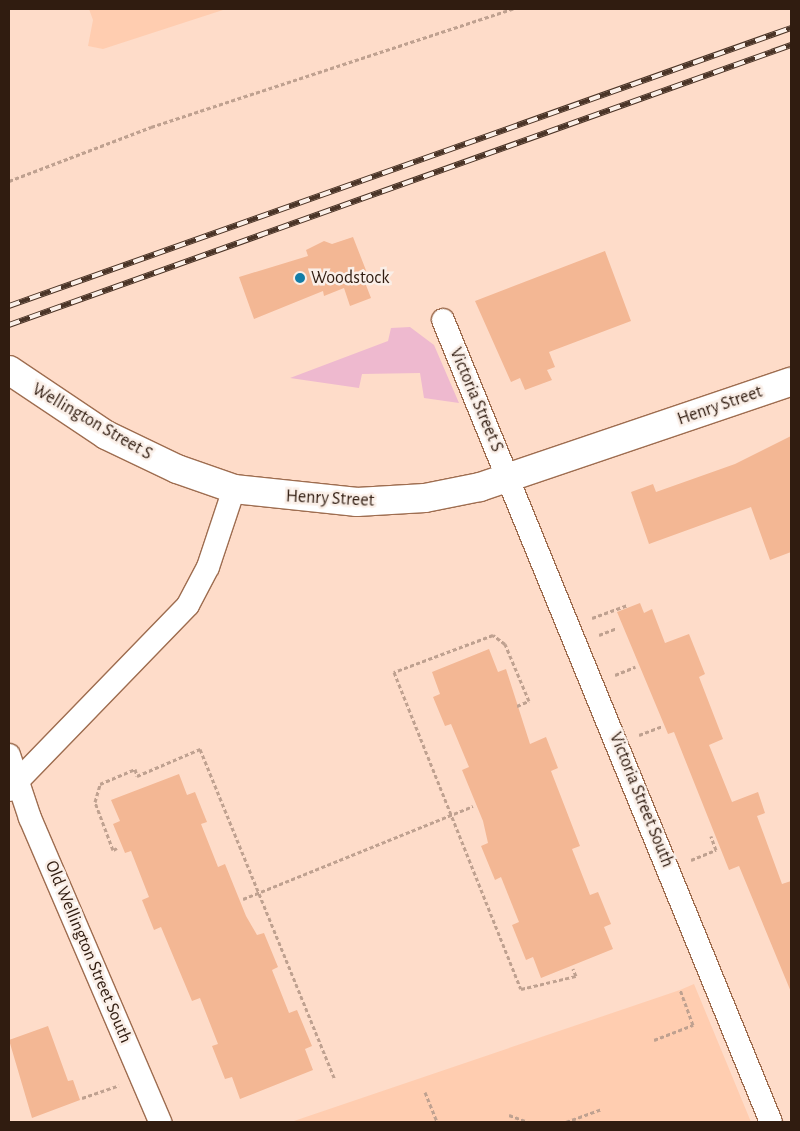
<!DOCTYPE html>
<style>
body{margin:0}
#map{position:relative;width:800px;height:1131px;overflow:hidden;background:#fedcc9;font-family:"Alegreya Sans",sans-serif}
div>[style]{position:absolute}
.built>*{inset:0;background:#ffcdb0}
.green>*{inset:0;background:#eeb9cf}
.building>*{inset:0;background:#f3b794}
.path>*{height:3px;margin-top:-1.5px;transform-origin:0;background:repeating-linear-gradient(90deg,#bfa190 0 4px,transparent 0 6.5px)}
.roads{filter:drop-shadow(1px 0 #9e6d50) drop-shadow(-1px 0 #9e6d50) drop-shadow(0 1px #9e6d50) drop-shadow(0 -1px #9e6d50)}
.minor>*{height:22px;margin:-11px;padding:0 11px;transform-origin:11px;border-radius:11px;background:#fff}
.secondary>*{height:28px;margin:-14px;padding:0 14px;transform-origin:14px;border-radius:14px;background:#fff}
.rail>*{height:5.5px;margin-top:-2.75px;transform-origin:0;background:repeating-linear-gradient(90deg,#faefe8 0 11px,#4a3427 0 22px);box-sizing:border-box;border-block:1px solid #4a3427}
.dots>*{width:14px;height:14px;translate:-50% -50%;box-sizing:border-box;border:2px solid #faefe8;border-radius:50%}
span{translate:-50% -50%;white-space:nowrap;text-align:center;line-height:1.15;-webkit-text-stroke:5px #faefe8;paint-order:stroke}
.poi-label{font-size:18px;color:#301c10}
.left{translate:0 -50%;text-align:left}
.street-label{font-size:18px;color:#301c10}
.frame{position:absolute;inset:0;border:10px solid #301c10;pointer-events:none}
</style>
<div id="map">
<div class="built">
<i style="clip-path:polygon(89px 9px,226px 9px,103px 49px,88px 46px,93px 20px)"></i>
<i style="clip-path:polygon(694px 984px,751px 1122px,291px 1122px,680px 990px)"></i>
</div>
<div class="green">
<i style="clip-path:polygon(410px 327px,434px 345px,459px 403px,424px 398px,420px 373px,362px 374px,359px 388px,290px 378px,388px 341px,391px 328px)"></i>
</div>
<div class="building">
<i style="clip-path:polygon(353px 237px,369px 278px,364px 280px,371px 298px,350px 306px,344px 288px,324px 296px,323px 291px,254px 319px,239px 277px,308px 256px,306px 250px,324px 241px,332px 244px)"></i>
<i style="clip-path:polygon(605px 251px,631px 321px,549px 352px,555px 367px,547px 370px,552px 380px,525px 390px,520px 378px,511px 382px,475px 301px)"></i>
<i style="clip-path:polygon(791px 436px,791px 552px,770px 560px,751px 507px,649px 544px,631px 492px,653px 484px,656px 492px,735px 464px)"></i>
<i style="clip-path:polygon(640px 603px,644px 613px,652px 609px,665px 643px,689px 634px,705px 674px,699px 677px,723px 739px,709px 745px,732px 802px,758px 792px,765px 813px,757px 816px,782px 884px,791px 881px,791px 992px,739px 866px,729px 870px,674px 732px,668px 734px,617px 612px)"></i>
<i style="clip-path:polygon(489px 649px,498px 672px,506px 669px,530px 744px,546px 737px,558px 768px,551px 771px,580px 846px,572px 849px,590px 895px,598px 892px,611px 924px,604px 927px,613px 949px,541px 978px,533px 957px,526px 960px,512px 925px,519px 922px,501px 877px,495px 880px,481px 846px,488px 843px,483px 821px,462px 770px,469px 767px,451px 724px,445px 726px,433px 697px,440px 694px,432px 672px)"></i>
<i style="clip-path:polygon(179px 774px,187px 795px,195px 792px,207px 822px,201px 824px,218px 867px,225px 864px,246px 916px,257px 935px,264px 933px,278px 967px,272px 970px,289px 1013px,297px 1010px,312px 1046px,305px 1049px,313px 1070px,240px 1099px,232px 1077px,225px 1079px,212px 1046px,218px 1044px,200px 998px,192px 1001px,161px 927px,154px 930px,142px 900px,149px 897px,131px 851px,125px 853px,113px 824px,120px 821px,111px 800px)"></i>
<i style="clip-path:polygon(48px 1026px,68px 1081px,73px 1080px,80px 1100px,32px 1118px,9px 1040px)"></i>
</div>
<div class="path">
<i style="left:9px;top:181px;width:152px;rotate:-20.8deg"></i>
<i style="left:151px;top:127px;width:381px;rotate:-18.1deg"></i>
<i style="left:592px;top:618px;width:38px;rotate:-20deg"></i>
<i style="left:599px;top:635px;width:19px;rotate:-21deg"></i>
<i style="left:615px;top:675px;width:22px;rotate:-22deg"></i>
<i style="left:517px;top:706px;width:13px;rotate:-23deg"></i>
<i style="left:529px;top:701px;width:62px;rotate:-112.8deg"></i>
<i style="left:505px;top:644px;width:15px;rotate:-143deg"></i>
<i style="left:493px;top:635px;width:106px;rotate:159.5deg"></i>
<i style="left:394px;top:672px;width:341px;rotate:68.2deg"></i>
<i style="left:521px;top:989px;width:57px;rotate:-13.3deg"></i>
<i style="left:576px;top:976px;width:8px;rotate:-113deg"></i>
<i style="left:639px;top:735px;width:25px;rotate:-21deg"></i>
<i style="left:117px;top:848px;width:4px;rotate:153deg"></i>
<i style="left:113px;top:850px;width:51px;rotate:-110.6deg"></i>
<i style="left:95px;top:802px;width:19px;rotate:-74deg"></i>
<i style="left:100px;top:784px;width:38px;rotate:-23deg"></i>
<i style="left:135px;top:769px;width:7px;rotate:74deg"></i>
<i style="left:137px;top:776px;width:69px;rotate:-23.2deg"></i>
<i style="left:200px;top:749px;width:357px;rotate:67.8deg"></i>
<i style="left:691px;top:860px;width:27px;rotate:-22deg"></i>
<i style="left:716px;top:850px;width:15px;rotate:-110deg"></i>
<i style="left:243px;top:899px;width:248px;rotate:-22deg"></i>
<i style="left:654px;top:1040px;width:42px;rotate:-21deg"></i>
<i style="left:693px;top:1025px;width:37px;rotate:-110deg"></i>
<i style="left:425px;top:1092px;width:32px;rotate:68deg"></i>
<i style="left:82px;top:1098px;width:39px;rotate:-19deg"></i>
<i style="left:509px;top:1115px;width:20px;rotate:20deg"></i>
<i style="left:566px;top:1122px;width:37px;rotate:-20deg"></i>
</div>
<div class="roads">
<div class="minor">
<i style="left:443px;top:320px;width:866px;rotate:67.76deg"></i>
<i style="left:9px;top:755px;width:66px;rotate:71.6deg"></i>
<i style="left:30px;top:818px;width:331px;rotate:66.8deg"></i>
<i style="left:9px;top:790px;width:257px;rotate:-45.9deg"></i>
<i style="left:188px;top:605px;width:43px;rotate:-62.2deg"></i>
<i style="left:208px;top:567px;width:82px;rotate:-71.6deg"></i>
</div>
<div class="secondary">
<i style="left:9px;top:370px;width:117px;rotate:33.8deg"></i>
<i style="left:106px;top:435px;width:79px;rotate:25.6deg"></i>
<i style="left:177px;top:469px;width:60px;rotate:19.3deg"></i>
<i style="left:234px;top:489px;width:124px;rotate:6deg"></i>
<i style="left:357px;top:502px;width:68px;rotate:-3.4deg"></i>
<i style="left:425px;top:498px;width:56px;rotate:-11.3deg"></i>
<i style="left:480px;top:487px;width:328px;rotate:-18.7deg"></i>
</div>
</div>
<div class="rail">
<i style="left:9px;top:306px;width:830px;rotate:-19.57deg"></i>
<i style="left:9px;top:325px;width:831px;rotate:-19.7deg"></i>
</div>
<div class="dots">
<i style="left:300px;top:278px;background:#137da7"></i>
</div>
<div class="poi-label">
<span class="left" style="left:311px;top:278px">Woodstock</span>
</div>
<div class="street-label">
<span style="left:476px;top:400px;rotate:67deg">Victoria Street S</span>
<span style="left:720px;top:406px;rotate:-19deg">Henry Street</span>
<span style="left:92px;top:422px;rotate:30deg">Wellington Street S</span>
<span style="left:330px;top:499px;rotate:3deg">Henry Street</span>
<span style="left:641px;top:800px;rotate:68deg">Victoria Street South</span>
<span style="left:88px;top:952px;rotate:67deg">Old Wellington Street South</span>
</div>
<div class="frame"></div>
</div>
